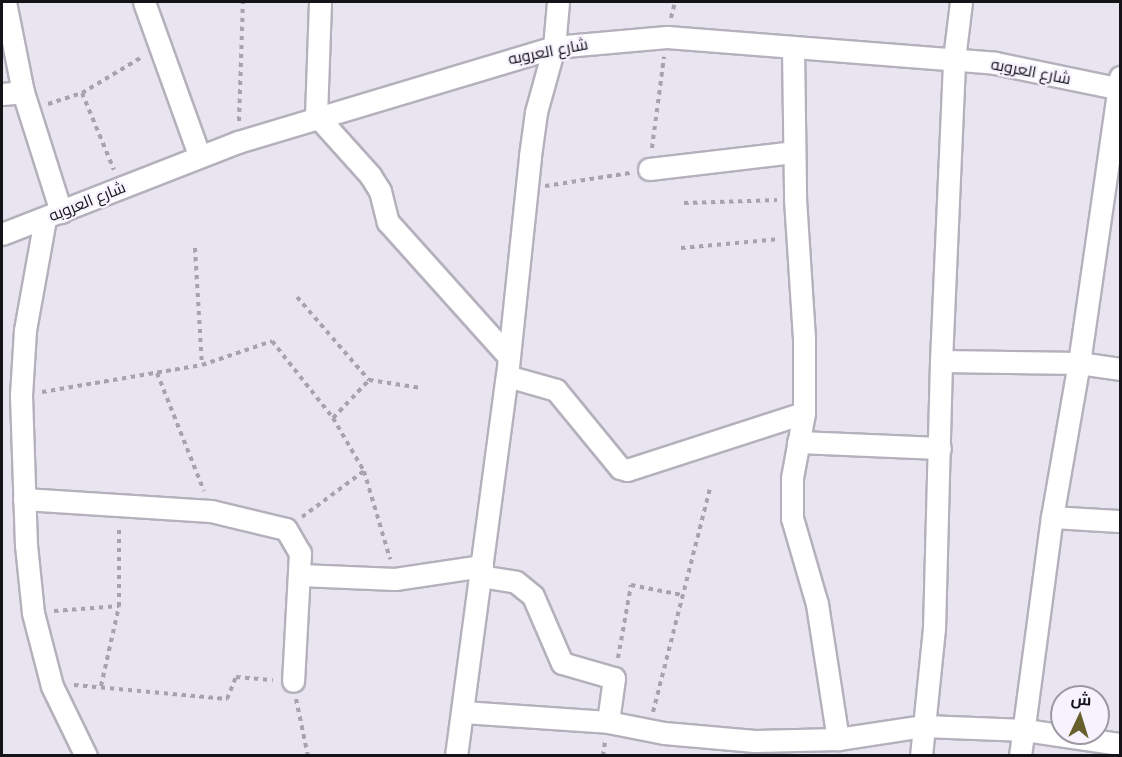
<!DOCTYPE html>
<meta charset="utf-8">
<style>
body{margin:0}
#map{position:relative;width:1122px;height:757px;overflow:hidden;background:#e8e5f1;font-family:Lato,Cairo,sans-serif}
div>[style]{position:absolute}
.path>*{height:4px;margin-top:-2px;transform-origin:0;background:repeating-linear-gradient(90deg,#a6a3ad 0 4.5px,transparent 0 9px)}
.roads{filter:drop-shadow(2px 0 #b4b1bc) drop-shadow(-2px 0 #b4b1bc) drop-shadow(0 2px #b4b1bc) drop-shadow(0 -2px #b4b1bc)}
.minor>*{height:21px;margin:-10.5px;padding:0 10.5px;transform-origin:10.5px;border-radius:10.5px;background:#fff}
span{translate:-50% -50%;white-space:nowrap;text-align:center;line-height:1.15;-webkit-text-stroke:4.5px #f6f2fe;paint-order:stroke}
.street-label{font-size:16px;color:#141317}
.frame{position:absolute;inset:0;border:3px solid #141317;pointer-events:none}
.north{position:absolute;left:1050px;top:685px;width:60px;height:60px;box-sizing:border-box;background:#f6f2fe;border:2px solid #9c99a2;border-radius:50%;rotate:4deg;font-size:16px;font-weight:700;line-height:24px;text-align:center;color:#141317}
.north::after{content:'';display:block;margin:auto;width:21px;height:27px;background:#675f2c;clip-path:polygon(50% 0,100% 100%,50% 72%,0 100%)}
</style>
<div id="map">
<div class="path">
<i style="left:671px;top:18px;width:16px;rotate:-76deg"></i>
<i style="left:82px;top:93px;width:83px;rotate:67.4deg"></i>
<i style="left:48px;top:104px;width:36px;rotate:-18deg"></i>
<i style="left:82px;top:93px;width:70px;rotate:-31deg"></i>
<i style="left:239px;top:121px;width:119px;rotate:-88.1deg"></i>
<i style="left:652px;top:148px;width:92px;rotate:-82.5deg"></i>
<i style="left:545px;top:186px;width:86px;rotate:-8.7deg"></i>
<i style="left:684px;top:203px;width:93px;rotate:-1.8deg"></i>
<i style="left:195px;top:248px;width:117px;rotate:86.6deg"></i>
<i style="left:681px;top:248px;width:98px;rotate:-5.2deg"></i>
<i style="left:297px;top:297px;width:110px;rotate:49.1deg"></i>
<i style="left:369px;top:380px;width:53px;rotate:8.7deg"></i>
<i style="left:157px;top:373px;width:127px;rotate:68.3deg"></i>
<i style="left:42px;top:392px;width:162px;rotate:-9.6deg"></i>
<i style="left:202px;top:365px;width:74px;rotate:-18.9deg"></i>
<i style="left:272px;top:341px;width:98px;rotate:51.6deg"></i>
<i style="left:333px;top:418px;width:61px;rotate:59.7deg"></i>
<i style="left:364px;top:471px;width:92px;rotate:73.5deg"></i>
<i style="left:333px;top:418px;width:52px;rotate:-46.5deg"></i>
<i style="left:302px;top:517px;width:77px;rotate:-36.6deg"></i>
<i style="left:54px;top:611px;width:65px;rotate:-4.4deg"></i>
<i style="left:618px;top:658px;width:74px;rotate:-79.9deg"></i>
<i style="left:631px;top:585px;width:52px;rotate:11.1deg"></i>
<i style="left:74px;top:685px;width:154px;rotate:5.2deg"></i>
<i style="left:227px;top:699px;width:24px;rotate:-68deg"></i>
<i style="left:236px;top:677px;width:37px;rotate:5deg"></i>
<i style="left:101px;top:686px;width:82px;rotate:-77.3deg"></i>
<i style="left:119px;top:606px;width:81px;rotate:-90deg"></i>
<i style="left:296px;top:699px;width:58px;rotate:78.1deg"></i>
<i style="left:653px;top:712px;width:230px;rotate:-75.7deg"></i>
<i style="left:603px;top:756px;width:15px;rotate:-82deg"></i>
</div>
<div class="roads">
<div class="minor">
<i style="left:5px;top:2px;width:92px;rotate:78.7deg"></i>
<i style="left:23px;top:92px;width:126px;rotate:72.4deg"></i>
<i style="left:144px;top:2px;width:163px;rotate:70.2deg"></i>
<i style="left:320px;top:2px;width:113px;rotate:92deg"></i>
<i style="left:316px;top:115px;width:81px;rotate:48deg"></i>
<i style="left:370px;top:175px;width:19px;rotate:58deg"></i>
<i style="left:380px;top:191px;width:32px;rotate:76deg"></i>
<i style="left:388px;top:222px;width:181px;rotate:48.1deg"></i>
<i style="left:793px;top:47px;width:152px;rotate:89.2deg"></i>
<i style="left:795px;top:199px;width:139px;rotate:86.3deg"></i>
<i style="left:804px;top:338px;width:75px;rotate:90deg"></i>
<i style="left:804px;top:413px;width:66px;rotate:100.5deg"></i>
<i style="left:792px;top:478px;width:40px;rotate:90deg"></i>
<i style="left:792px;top:518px;width:90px;rotate:73.8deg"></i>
<i style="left:817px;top:604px;width:137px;rotate:81.2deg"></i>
<i style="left:2px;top:94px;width:21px;rotate:-5deg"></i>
<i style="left:649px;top:169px;width:145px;rotate:-6.7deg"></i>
<i style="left:45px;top:219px;width:113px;rotate:100.2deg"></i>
<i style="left:25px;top:330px;width:65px;rotate:93.5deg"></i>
<i style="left:21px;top:395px;width:150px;rotate:88.1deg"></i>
<i style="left:26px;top:545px;width:68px;rotate:84.1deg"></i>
<i style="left:33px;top:613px;width:75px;rotate:75.4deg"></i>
<i style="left:52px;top:686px;width:78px;rotate:64.1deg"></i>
<i style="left:2px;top:234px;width:253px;rotate:-21.3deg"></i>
<i style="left:238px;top:142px;width:330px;rotate:-16.7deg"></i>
<i style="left:554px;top:47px;width:113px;rotate:-5.1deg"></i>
<i style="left:667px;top:37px;width:329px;rotate:4.5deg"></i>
<i style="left:995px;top:63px;width:128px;rotate:11.7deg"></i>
<i style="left:941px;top:361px;width:138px;rotate:0.8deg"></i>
<i style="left:1079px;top:363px;width:41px;rotate:8.3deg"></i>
<i style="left:507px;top:376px;width:51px;rotate:15.9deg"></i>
<i style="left:556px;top:390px;width:101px;rotate:50.6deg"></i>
<i style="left:620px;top:468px;width:7px;rotate:16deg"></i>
<i style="left:627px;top:470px;width:186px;rotate:-17.9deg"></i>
<i style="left:798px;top:442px;width:142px;rotate:2.4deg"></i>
<i style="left:24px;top:499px;width:187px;rotate:3.7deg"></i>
<i style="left:211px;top:511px;width:77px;rotate:13.5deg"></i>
<i style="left:286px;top:529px;width:28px;rotate:60deg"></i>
<i style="left:300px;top:553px;width:128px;rotate:93.1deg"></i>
<i style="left:1052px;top:517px;width:68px;rotate:3.4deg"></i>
<i style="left:300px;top:575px;width:95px;rotate:2.4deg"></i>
<i style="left:395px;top:579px;width:88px;rotate:-8.5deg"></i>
<i style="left:480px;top:576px;width:36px;rotate:9deg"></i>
<i style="left:516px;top:582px;width:22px;rotate:39deg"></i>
<i style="left:533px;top:596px;width:73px;rotate:66.6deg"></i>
<i style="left:562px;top:663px;width:54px;rotate:16.1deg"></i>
<i style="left:614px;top:678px;width:44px;rotate:97.8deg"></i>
<i style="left:463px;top:712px;width:145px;rotate:3.9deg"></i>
<i style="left:608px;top:722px;width:57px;rotate:11.1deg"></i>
<i style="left:664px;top:733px;width:91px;rotate:5deg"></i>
<i style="left:755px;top:741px;width:83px;rotate:-1.4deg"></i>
<i style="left:838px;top:739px;width:87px;rotate:-8.6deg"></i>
<i style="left:924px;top:726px;width:101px;rotate:2.3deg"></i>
<i style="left:1025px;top:730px;width:96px;rotate:8.4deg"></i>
<i style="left:456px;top:756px;width:383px;rotate:-82.4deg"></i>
<i style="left:507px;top:376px;width:221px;rotate:-84deg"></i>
<i style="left:530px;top:156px;width:44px;rotate:-82.2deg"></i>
<i style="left:536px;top:112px;width:67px;rotate:-74.5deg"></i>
<i style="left:554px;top:47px;width:45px;rotate:-84.9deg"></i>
<i style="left:921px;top:756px;width:128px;rotate:-84.2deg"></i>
<i style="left:934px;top:629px;width:268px;rotate:-88.5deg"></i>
<i style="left:941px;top:361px;width:302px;rotate:-87.5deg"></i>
<i style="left:954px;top:59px;width:57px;rotate:-83deg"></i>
<i style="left:1020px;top:756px;width:241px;rotate:-82.4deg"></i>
<i style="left:1052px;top:517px;width:156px;rotate:-80.1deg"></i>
<i style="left:1079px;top:363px;width:289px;rotate:-81.8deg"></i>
</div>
</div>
<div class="street-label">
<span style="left:548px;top:51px;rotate:-11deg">شارع العروبه</span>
<span style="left:1031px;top:71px;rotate:11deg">شارع العروبه</span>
<span style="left:87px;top:201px;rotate:-22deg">شارع العروبه</span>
</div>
<div class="frame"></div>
<div class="north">ش</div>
</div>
